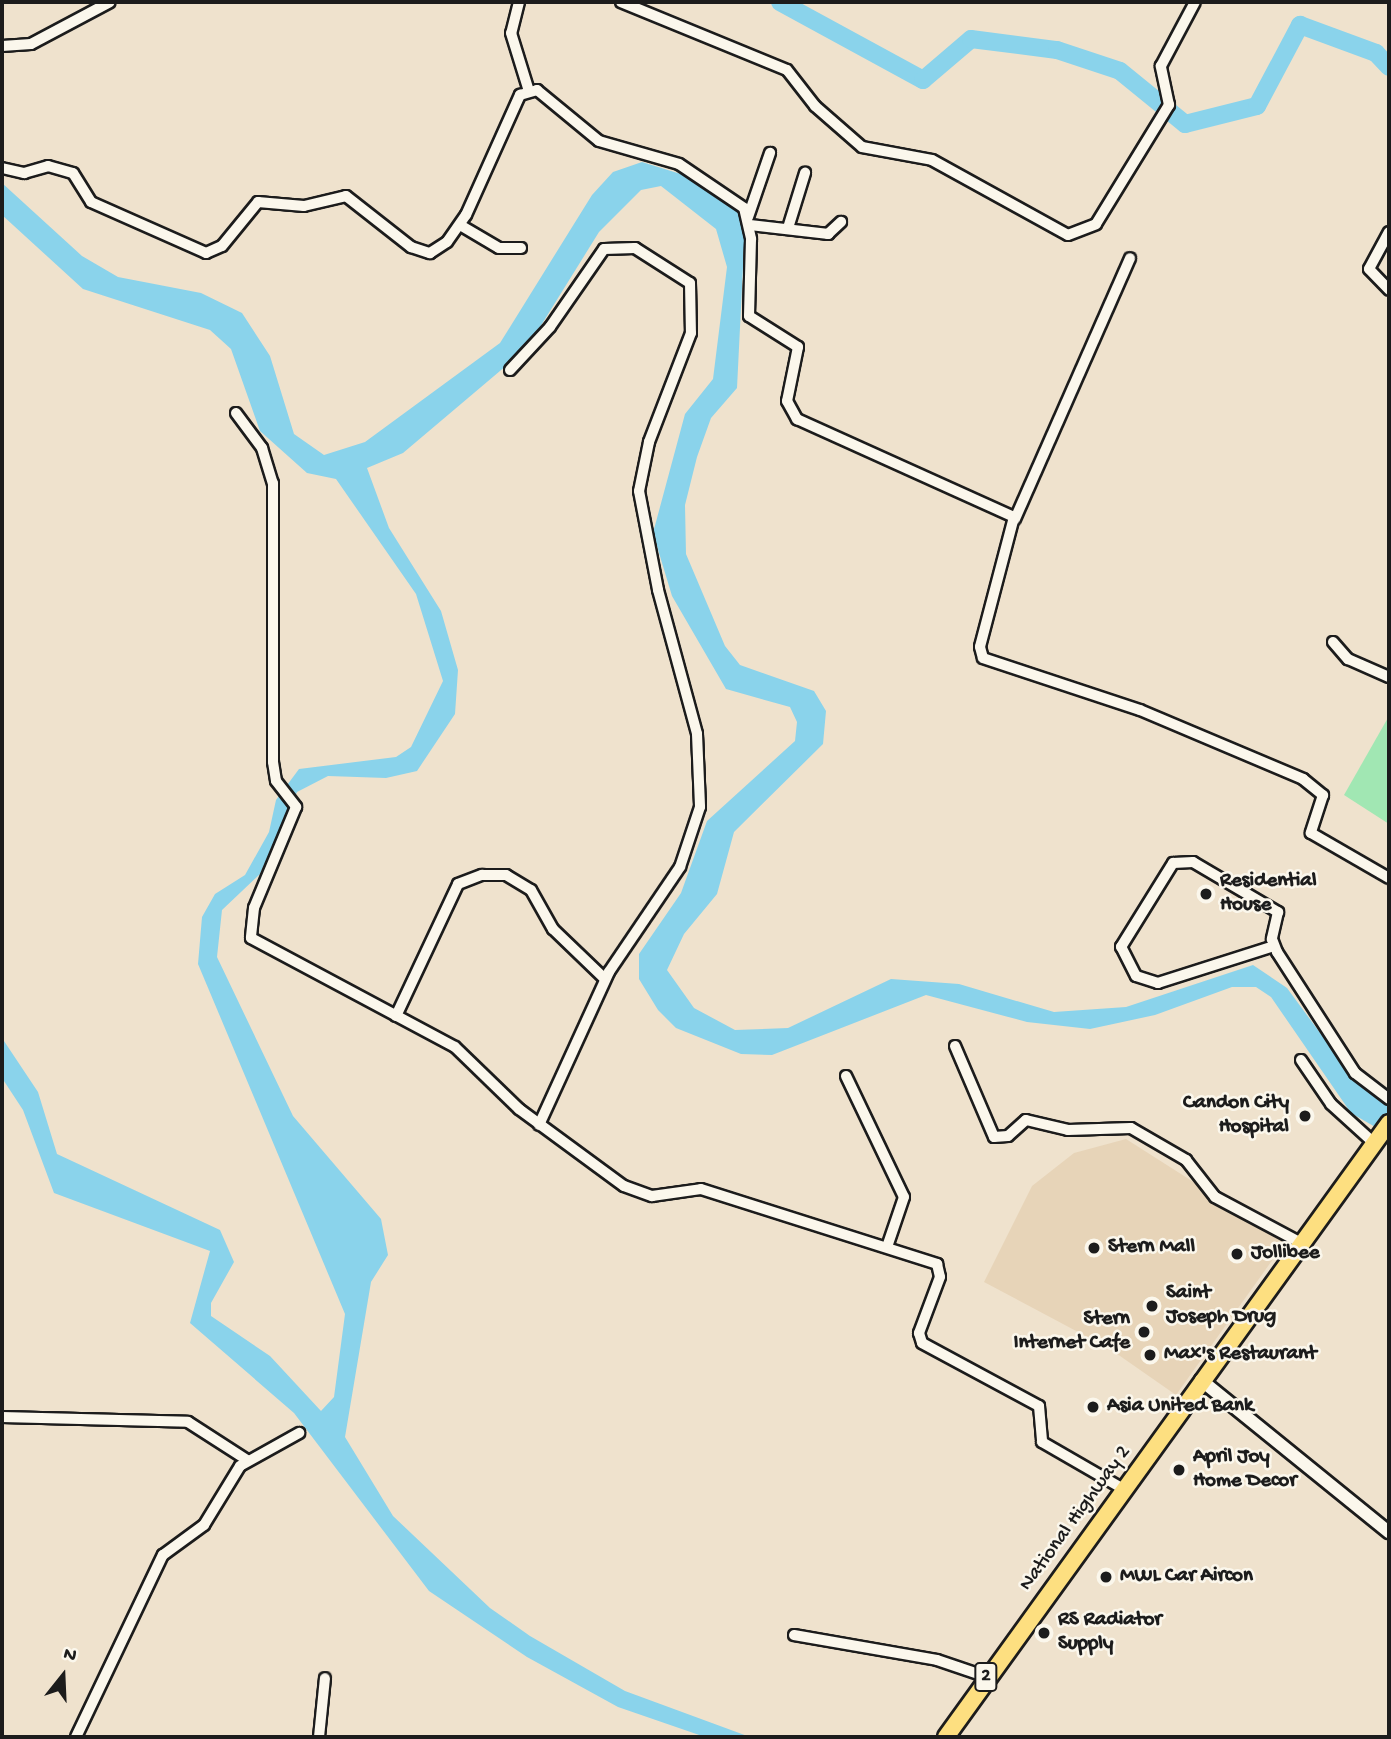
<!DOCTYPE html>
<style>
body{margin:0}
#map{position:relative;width:1391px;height:1739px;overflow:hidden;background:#efe2cd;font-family:"Gochi Hand",sans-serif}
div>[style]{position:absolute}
.built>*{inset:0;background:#e7d4b8}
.green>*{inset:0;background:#a1e7b3}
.water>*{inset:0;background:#8ad3eb}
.river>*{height:18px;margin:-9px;padding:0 9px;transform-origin:9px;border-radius:9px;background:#8ad3eb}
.roads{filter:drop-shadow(2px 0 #1c1c1c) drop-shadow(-2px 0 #1c1c1c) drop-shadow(0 2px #1c1c1c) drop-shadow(0 -2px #1c1c1c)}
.minor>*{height:10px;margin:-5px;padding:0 5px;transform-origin:5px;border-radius:5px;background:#fbf7ec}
.tertiary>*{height:12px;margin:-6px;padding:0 6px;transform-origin:6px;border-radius:6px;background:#fbf7ec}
.primary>*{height:16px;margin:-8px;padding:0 8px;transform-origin:8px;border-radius:8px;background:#fddf80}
.dots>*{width:19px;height:19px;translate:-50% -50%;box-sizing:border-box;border:4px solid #fbf7ec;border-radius:50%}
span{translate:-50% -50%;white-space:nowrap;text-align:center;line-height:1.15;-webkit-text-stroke:5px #fbf7ec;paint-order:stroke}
.shield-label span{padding:2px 5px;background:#fbf7ec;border:2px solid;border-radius:5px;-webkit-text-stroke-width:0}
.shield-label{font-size:19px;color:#1c1c1c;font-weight:700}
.poi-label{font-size:21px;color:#1c1c1c;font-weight:700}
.left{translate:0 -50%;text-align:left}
.right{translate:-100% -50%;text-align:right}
.street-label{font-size:21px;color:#1c1c1c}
.frame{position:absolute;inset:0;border:4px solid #1c1c1c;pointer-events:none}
.north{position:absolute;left:28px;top:1641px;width:70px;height:70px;-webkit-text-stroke:5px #fbf7ec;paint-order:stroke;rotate:18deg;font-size:19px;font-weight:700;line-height:28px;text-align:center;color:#1c1c1c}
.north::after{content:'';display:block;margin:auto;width:24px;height:32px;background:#1c1c1c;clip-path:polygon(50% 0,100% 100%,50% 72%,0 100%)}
</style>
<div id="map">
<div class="built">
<i style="clip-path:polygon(1126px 1139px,1286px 1241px,1176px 1395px,1110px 1349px,984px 1282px,1032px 1186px,1074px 1153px)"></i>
</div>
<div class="green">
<i style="clip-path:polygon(1389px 716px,1389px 824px,1344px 795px)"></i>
</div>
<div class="water">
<i style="clip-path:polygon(642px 162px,700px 180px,734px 204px,745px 227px,737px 388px,711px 418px,697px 457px,685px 505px,686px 554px,725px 646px,740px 665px,814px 691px,826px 711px,823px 744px,734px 832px,717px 894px,684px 934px,667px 970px,694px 1008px,735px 1030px,788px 1028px,891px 979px,959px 984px,1054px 1012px,1126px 1007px,1253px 965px,1287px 988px,1351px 1075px,1389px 1106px,1389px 1135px,1351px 1113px,1271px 997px,1256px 987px,1232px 987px,1155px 1015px,1090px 1029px,1027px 1022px,926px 995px,772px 1055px,741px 1054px,676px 1028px,658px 1010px,639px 979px,639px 954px,681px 893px,707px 821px,795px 741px,797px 722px,790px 707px,726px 689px,672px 596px,653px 533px,685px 414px,713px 379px,727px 267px,716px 229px,661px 186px,641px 190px,599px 232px,527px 348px,403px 453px,367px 468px,389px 528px,441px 611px,458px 670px,455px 714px,417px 771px,386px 778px,328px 776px,297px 792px,260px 874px,222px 910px,217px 957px,293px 1116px,381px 1219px,388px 1255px,371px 1282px,345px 1437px,393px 1516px,490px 1608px,530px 1636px,625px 1691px,750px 1737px,705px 1737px,618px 1707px,527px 1657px,429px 1591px,294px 1413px,190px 1323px,210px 1251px,54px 1193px,23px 1110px,2px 1078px,2px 1038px,38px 1092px,57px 1154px,220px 1230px,234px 1262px,211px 1303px,211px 1316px,270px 1356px,321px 1411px,334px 1397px,345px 1314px,198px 964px,202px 917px,215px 894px,245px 875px,269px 832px,276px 800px,299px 769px,396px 757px,411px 747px,443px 681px,416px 594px,336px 479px,307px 473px,260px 431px,231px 349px,210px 330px,83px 289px,2px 215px,2px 183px,82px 256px,118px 277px,201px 293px,242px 313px,270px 356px,294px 434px,324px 455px,365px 442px,500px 343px,592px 195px,613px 172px)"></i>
</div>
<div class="river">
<i style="left:780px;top:2px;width:163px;rotate:28.6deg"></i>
<i style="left:923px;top:80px;width:63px;rotate:-40.5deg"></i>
<i style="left:971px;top:39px;width:87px;rotate:7.3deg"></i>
<i style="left:1057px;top:50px;width:66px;rotate:18.4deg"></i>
<i style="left:1120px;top:71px;width:84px;rotate:39.2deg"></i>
<i style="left:1185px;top:124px;width:74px;rotate:-14deg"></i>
<i style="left:1257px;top:106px;width:92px;rotate:-62deg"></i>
<i style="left:1300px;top:25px;width:81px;rotate:20.2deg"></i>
<i style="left:1376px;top:53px;width:19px;rotate:47deg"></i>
</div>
<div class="roads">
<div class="minor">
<i style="left:519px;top:2px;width:32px;rotate:104deg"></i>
<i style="left:511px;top:33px;width:58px;rotate:72.8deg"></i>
<i style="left:621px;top:2px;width:179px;rotate:22.3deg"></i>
<i style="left:787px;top:70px;width:46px;rotate:52.1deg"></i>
<i style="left:815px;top:106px;width:62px;rotate:41.1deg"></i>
<i style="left:862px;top:147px;width:71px;rotate:10.5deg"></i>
<i style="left:932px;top:160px;width:155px;rotate:28.9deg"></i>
<i style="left:1068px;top:235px;width:30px;rotate:-21deg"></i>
<i style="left:1096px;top:224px;width:140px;rotate:-58.5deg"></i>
<i style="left:1169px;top:105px;width:40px;rotate:-102deg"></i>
<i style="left:1161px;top:66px;width:72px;rotate:-62deg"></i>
<i style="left:2px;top:46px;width:29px;rotate:-4deg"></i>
<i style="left:31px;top:44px;width:89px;rotate:-28deg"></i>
<i style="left:2px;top:168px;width:23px;rotate:13deg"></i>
<i style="left:24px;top:173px;width:25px;rotate:-16deg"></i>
<i style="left:48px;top:166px;width:26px;rotate:16deg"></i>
<i style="left:73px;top:173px;width:34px;rotate:58deg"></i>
<i style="left:91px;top:202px;width:126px;rotate:23.9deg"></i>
<i style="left:206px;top:253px;width:17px;rotate:-24deg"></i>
<i style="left:222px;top:246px;width:57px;rotate:-50.7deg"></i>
<i style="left:258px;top:202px;width:46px;rotate:5deg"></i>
<i style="left:304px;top:206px;width:43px;rotate:-13.4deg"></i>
<i style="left:346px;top:196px;width:83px;rotate:38.1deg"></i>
<i style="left:411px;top:247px;width:20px;rotate:18deg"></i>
<i style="left:430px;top:253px;width:20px;rotate:-33deg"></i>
<i style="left:447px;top:242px;width:33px;rotate:-55deg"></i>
<i style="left:466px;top:215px;width:132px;rotate:-65.8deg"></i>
<i style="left:520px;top:95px;width:18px;rotate:-16deg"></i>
<i style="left:537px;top:90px;width:80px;rotate:39.4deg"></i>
<i style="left:599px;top:141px;width:83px;rotate:16deg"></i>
<i style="left:679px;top:164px;width:78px;rotate:34.1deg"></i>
<i style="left:744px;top:208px;width:32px;rotate:77deg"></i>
<i style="left:751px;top:239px;width:77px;rotate:91.5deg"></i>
<i style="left:749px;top:316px;width:58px;rotate:32.3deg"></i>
<i style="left:798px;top:347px;width:55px;rotate:101.5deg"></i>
<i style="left:787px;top:401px;width:21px;rotate:61deg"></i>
<i style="left:797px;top:419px;width:238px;rotate:24.3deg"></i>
<i style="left:1014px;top:517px;width:134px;rotate:104.7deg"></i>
<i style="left:980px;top:647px;width:11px;rotate:75deg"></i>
<i style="left:983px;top:658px;width:165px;rotate:18.3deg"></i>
<i style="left:1140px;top:710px;width:177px;rotate:22.9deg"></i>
<i style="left:1303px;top:779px;width:26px;rotate:39deg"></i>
<i style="left:1323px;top:795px;width:40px;rotate:108deg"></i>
<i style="left:1311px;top:833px;width:90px;rotate:30deg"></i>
<i style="left:748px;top:217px;width:68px;rotate:-71deg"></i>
<i style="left:460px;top:225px;width:45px;rotate:30.5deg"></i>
<i style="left:499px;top:248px;width:22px"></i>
<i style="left:750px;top:225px;width:79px;rotate:6.6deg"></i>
<i style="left:828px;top:234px;width:18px;rotate:-43deg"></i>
<i style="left:788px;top:228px;width:58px;rotate:-72.8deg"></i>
<i style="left:1389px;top:232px;width:42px;rotate:118.4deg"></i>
<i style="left:1369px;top:269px;width:29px;rotate:46deg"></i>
<i style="left:510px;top:370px;width:59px;rotate:-47.1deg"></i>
<i style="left:550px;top:327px;width:95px;rotate:-55.3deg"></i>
<i style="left:604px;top:249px;width:31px;rotate:-2deg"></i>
<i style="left:635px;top:248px;width:65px;rotate:32.5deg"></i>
<i style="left:690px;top:283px;width:50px;rotate:88.9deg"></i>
<i style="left:691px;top:333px;width:117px;rotate:111.1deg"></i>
<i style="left:649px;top:442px;width:50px;rotate:101.5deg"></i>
<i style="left:639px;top:491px;width:101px;rotate:79.1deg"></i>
<i style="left:658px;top:590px;width:149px;rotate:74.8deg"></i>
<i style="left:697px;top:734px;width:73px;rotate:87.6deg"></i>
<i style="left:700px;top:807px;width:63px;rotate:108.4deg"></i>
<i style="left:680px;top:867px;width:127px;rotate:124.1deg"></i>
<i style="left:609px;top:972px;width:168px;rotate:114.6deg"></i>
<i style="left:236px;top:413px;width:44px;rotate:53.4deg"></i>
<i style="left:262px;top:448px;width:37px;rotate:73deg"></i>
<i style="left:273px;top:483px;width:279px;rotate:90deg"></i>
<i style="left:273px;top:762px;width:19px;rotate:81deg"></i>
<i style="left:276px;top:781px;width:33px;rotate:52deg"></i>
<i style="left:296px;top:807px;width:109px;rotate:112.6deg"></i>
<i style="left:254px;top:908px;width:30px;rotate:96deg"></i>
<i style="left:251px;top:938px;width:231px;rotate:28.1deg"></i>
<i style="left:455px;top:1047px;width:89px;rotate:44.1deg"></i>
<i style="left:519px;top:1109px;width:130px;rotate:36.3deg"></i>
<i style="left:624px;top:1186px;width:30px;rotate:20deg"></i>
<i style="left:652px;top:1196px;width:49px;rotate:-8.1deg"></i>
<i style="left:701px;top:1189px;width:248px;rotate:17.6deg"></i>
<i style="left:937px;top:1264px;width:13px;rotate:77deg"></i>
<i style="left:940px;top:1277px;width:60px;rotate:110.6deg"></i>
<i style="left:919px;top:1333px;width:10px;rotate:73deg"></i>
<i style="left:922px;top:1343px;width:133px;rotate:28.3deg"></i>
<i style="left:1039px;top:1406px;width:36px;rotate:85deg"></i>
<i style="left:1042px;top:1442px;width:96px;rotate:30deg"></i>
<i style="left:1015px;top:519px;width:285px;rotate:-66.2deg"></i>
<i style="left:1333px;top:642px;width:23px;rotate:49deg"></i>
<i style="left:1348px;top:659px;width:45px;rotate:23.7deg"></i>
<i style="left:1274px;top:946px;width:122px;rotate:162.3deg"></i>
<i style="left:1158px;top:983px;width:23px;rotate:-162deg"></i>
<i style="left:1136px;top:976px;width:33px;rotate:-117deg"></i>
<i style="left:1121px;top:947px;width:99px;rotate:-58.2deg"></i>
<i style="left:1173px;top:863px;width:20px;rotate:-3deg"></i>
<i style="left:1193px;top:862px;width:99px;rotate:30.5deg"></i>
<i style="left:1278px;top:912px;width:28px;rotate:103deg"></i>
<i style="left:1272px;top:939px;width:14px;rotate:69deg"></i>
<i style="left:1277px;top:952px;width:144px;rotate:57.2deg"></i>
<i style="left:1355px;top:1073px;width:43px;rotate:37.4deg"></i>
<i style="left:396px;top:1016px;width:146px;rotate:-64.8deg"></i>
<i style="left:458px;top:884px;width:26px;rotate:-21deg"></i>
<i style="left:482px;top:875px;width:24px"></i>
<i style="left:506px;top:875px;width:29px;rotate:31deg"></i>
<i style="left:531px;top:890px;width:45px;rotate:60.6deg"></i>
<i style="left:553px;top:929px;width:72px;rotate:43.9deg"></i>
<i style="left:955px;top:1046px;width:99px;rotate:66.8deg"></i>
<i style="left:994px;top:1137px;width:14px;rotate:-4deg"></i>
<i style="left:1008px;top:1136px;width:24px;rotate:-42deg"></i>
<i style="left:1026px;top:1120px;width:43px;rotate:13.4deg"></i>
<i style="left:1068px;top:1130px;width:63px;rotate:-1.8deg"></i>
<i style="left:1131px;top:1128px;width:64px;rotate:30.2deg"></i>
<i style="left:1186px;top:1160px;width:47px;rotate:51.9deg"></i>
<i style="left:1215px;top:1197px;width:98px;rotate:28.1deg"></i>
<i style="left:1301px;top:1060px;width:53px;rotate:55.7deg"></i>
<i style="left:1331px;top:1104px;width:58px;rotate:42.2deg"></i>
<i style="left:846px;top:1076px;width:134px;rotate:64.4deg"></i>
<i style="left:904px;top:1197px;width:50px;rotate:108.8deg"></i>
<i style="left:2px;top:1417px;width:186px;rotate:1.5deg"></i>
<i style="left:188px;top:1422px;width:70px;rotate:32.8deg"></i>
<i style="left:794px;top:1635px;width:145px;rotate:9.9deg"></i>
<i style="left:937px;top:1660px;width:53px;rotate:18.8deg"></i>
<i style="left:76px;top:1737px;width:202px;rotate:-64.5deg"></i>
<i style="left:163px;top:1555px;width:51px;rotate:-36.2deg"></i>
<i style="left:204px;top:1525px;width:69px;rotate:-58.6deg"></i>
<i style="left:240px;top:1466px;width:68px;rotate:-29.2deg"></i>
<i style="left:319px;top:1737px;width:59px;rotate:-84.2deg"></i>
</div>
<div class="tertiary">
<i style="left:1201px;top:1380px;width:242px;rotate:39deg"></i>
</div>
<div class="primary">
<i style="left:946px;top:1737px;width:757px;rotate:-54.19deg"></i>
</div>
</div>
<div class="dots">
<i style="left:1206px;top:894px;background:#1c1c1c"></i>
<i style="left:1305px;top:1116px;background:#1c1c1c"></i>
<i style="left:1094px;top:1248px;background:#1c1c1c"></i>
<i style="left:1237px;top:1254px;background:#1c1c1c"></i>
<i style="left:1152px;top:1306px;background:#1c1c1c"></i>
<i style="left:1144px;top:1332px;background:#1c1c1c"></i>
<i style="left:1150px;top:1355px;background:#1c1c1c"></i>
<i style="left:1093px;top:1407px;background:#1c1c1c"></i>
<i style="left:1179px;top:1470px;background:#1c1c1c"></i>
<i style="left:1106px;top:1577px;background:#1c1c1c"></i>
<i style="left:1044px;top:1633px;background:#1c1c1c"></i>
</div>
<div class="shield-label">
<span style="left:986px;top:1677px">2</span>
</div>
<div class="poi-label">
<span class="left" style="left:1220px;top:894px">Residential<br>House</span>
<span class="right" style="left:1289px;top:1116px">Candon City<br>Hospital</span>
<span class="left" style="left:1108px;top:1248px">Stern Mall</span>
<span class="left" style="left:1251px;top:1254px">Jollibee</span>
<span class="left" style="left:1166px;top:1306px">Saint<br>Joseph Drug</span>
<span class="right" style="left:1130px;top:1332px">Stern<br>Internet Cafe</span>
<span class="left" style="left:1164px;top:1355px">Max's Restaurant</span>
<span class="left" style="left:1107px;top:1407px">Asia United Bank</span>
<span class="left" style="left:1193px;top:1470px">April Joy<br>Home Decor</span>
<span class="left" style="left:1120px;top:1577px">MWL Car Aircon</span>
<span class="left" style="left:1058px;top:1633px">RS Radiator<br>Supply</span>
</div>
<div class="street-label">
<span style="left:1076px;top:1519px;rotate:-54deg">National Highway 2</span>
</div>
<div class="frame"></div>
<div class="north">N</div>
</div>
